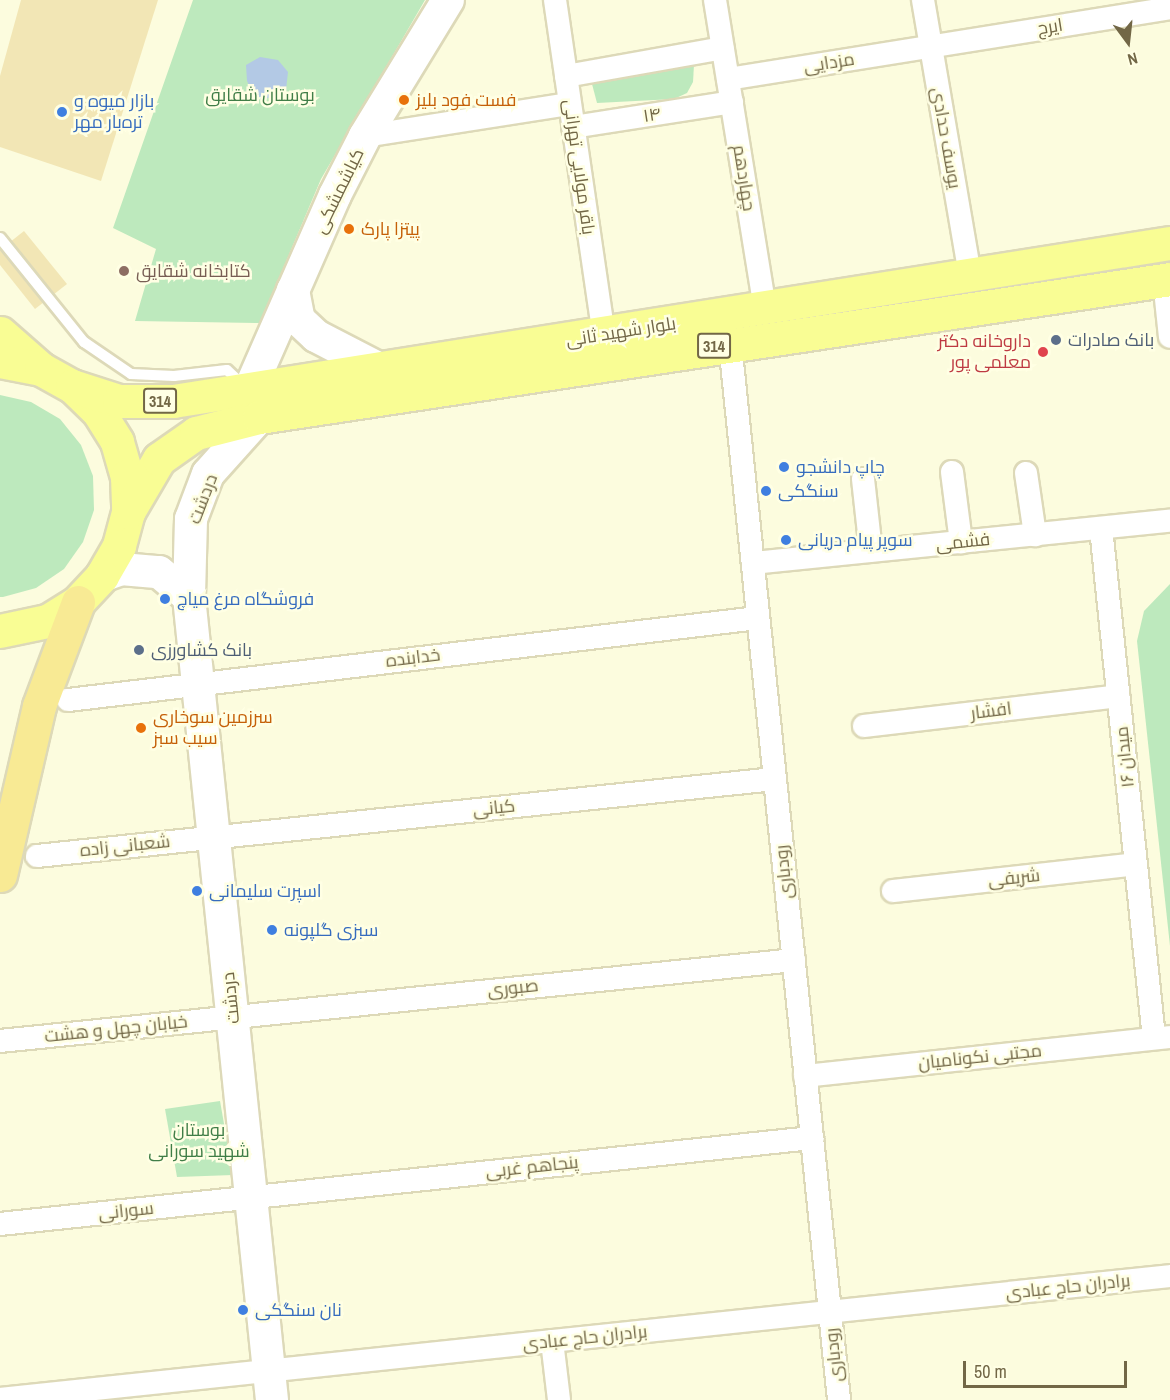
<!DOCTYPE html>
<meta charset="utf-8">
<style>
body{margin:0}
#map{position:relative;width:1170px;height:1400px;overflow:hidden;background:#fcfcde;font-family:"Archivo Narrow",Cairo,sans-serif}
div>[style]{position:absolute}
.green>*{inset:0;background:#bde9bd}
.water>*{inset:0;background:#b3c9e5}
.building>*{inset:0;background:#f2e6b5}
.roads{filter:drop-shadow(2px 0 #ddd9b8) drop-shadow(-2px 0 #ddd9b8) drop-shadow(0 2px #ddd9b8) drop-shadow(0 -2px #ddd9b8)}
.service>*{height:10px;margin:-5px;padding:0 5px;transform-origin:5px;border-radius:5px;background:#fff}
.minor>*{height:22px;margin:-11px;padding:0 11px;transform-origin:11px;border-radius:11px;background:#fff}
.secondary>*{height:32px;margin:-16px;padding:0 16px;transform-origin:16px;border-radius:16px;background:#fff}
.primary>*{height:33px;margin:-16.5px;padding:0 16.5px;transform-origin:16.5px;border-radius:16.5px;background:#f9fd94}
.trunk>*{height:33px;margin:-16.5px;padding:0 16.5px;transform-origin:16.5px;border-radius:16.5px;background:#f8ea94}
.dots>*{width:16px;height:16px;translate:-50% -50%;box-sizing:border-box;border:3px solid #ffffe4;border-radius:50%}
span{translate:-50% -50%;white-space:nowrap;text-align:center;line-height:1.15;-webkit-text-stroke:5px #ffffe4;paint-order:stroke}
.shield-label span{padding:2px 4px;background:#ffffe4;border:2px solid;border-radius:4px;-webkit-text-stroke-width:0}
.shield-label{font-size:16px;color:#726746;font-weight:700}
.street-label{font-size:18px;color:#726746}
.park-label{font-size:18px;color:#407e47}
.food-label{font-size:18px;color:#c56008}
.left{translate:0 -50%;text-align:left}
.shop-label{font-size:18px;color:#366cbe}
.education-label{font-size:18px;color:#785e54}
.service-label{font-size:18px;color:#4e5e75}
.health-label{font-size:18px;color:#be3a42}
.right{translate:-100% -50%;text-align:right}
.north{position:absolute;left:1098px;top:12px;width:60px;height:60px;-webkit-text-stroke:4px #ffffe4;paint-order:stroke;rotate:165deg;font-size:16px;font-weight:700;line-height:24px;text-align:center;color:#726746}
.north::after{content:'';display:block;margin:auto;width:21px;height:27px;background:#726746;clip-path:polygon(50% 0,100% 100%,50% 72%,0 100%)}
.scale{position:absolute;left:963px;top:1361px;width:164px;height:27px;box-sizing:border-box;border:3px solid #726746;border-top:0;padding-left:8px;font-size:18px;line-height:21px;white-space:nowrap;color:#726746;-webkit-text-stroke:4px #ffffe4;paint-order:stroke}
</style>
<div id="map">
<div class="green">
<i style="clip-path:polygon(193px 0,425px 0,321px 179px,260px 323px,135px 321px,156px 249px,113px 228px)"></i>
<i style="clip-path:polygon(694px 65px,693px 82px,687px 93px,674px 99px,597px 103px,592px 84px,666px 66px)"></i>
<i style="clip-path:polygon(0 395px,31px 402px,60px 419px,81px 445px,93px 476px,94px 510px,83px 542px,64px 569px,36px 588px,3px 597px,0 597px)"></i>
<i style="clip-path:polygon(1170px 584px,1170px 946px,1137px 641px,1144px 611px)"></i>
<i style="clip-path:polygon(220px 1101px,233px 1175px,177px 1177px,165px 1109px)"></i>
</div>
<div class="water">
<i style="clip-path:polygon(260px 57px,278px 60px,288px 72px,286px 90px,269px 98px,255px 97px,247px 81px,246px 65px)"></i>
</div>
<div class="building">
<i style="clip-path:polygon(21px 0,158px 0,101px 181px,0 147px,0 76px)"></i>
<i style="clip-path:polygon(24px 231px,67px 284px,35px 309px,0 265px,0 250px)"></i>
</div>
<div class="roads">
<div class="service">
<i style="left:0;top:238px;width:134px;rotate:51.1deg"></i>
<i style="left:84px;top:342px;width:57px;rotate:34.2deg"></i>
<i style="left:131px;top:374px;width:43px;rotate:2.7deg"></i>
<i style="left:174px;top:376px;width:53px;rotate:-6.5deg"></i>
<i style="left:227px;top:370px;width:21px;rotate:43deg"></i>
</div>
<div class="minor">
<i style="left:555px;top:0;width:339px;rotate:81.7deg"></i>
<i style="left:715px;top:0;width:313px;rotate:80.8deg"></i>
<i style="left:923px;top:0;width:280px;rotate:80.3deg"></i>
<i style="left:566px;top:76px;width:159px;rotate:-10.1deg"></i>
<i style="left:728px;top:79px;width:448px;rotate:-9.1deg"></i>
<i style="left:573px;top:127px;width:161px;rotate:-8.9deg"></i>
<i style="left:365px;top:136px;width:207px;rotate:-8.9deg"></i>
<i style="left:1164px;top:280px;width:57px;rotate:84deg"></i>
<i style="left:730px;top:343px;width:1063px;rotate:84.11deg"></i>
<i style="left:952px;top:472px;width:71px;rotate:82.7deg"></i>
<i style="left:1026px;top:473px;width:63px;rotate:81.7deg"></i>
<i style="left:863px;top:479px;width:72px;rotate:83.7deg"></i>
<i style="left:1101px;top:528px;width:513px;rotate:84.07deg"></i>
<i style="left:753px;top:563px;width:419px;rotate:-5.8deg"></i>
<i style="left:68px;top:700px;width:695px;rotate:-6.78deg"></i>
<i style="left:864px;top:726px;width:256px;rotate:-6.7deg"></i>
<i style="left:37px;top:856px;width:742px;rotate:-5.96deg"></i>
<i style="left:893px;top:891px;width:244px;rotate:-6.3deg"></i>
<i style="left:0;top:1041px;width:798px;rotate:-5.82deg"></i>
<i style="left:805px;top:1076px;width:367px;rotate:-6.1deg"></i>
<i style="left:0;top:1224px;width:817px;rotate:-6.05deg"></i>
<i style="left:552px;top:1341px;width:59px;rotate:83.2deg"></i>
<i style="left:0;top:1399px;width:1176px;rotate:-6deg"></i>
</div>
<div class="secondary">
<i style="left:293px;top:290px;width:31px;rotate:79deg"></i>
<i style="left:299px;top:320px;width:23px;rotate:43deg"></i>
<i style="left:316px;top:336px;width:74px;rotate:27.3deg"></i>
<i style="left:249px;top:391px;width:214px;rotate:-66.3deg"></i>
<i style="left:335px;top:195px;width:66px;rotate:-63deg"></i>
<i style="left:365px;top:136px;width:159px;rotate:-58.6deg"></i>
<i style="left:259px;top:417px;width:76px;rotate:131.8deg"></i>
<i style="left:208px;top:474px;width:48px;rotate:110.7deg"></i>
<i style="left:191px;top:519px;width:78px;rotate:91.5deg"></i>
<i style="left:189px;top:597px;width:807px;rotate:84.1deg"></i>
<i style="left:102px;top:576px;width:20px;rotate:-20deg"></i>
<i style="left:121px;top:569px;width:38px;rotate:5deg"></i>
<i style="left:159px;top:572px;width:39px;rotate:40deg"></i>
</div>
<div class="primary">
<i style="left:0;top:333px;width:53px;rotate:41.2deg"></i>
<i style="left:0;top:361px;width:42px;rotate:11deg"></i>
<i style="left:41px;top:369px;width:35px;rotate:29deg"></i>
<i style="left:72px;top:386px;width:36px;rotate:44deg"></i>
<i style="left:98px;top:411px;width:36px;rotate:58deg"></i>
<i style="left:117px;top:442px;width:35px;rotate:74deg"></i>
<i style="left:127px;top:476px;width:36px;rotate:88deg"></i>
<i style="left:128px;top:512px;width:35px;rotate:105deg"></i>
<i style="left:119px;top:546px;width:34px;rotate:120deg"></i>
<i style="left:102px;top:576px;width:35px;rotate:133deg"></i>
<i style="left:78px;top:602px;width:36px;rotate:148deg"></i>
<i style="left:47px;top:621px;width:48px;rotate:168deg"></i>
<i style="left:72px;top:386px;width:49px;rotate:17.7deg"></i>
<i style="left:119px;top:401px;width:54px"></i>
<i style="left:173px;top:401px;width:1009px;rotate:-9.01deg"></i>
<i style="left:128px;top:512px;width:61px;rotate:-59.7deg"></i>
<i style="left:159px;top:459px;width:45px;rotate:-35.1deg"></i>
<i style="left:196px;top:433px;width:65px;rotate:-14.3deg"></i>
<i style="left:259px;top:417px;width:921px;rotate:-8.61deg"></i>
</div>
<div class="trunk">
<i style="left:0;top:875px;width:173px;rotate:-77deg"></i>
<i style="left:39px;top:706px;width:111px;rotate:-69.4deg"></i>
</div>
</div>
<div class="dots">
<i style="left:404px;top:100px;background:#e8710a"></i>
<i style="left:62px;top:112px;background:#3f7fe0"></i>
<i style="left:349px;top:229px;background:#e8710a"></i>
<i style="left:124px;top:271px;background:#8d6e63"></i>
<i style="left:1056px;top:340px;background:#5c6f8a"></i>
<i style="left:1043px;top:352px;background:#e0444e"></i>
<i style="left:784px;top:467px;background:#3f7fe0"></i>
<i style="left:766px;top:491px;background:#3f7fe0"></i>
<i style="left:786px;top:540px;background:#3f7fe0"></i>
<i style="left:165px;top:599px;background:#3f7fe0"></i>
<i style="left:139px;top:650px;background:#5c6f8a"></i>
<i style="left:141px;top:728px;background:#e8710a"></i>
<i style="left:197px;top:891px;background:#3f7fe0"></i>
<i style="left:272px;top:930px;background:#3f7fe0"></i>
<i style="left:243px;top:1310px;background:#3f7fe0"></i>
</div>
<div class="shield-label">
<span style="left:714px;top:346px">314</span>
<span style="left:160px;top:401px">314</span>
</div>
<div class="street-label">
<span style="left:1050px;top:27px;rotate:-9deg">ایرج</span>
<span style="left:829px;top:63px;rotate:-9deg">مزدایی</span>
<span style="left:652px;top:115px;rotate:-9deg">۱۴</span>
<span style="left:946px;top:138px;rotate:80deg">یوسف حدادی</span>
<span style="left:579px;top:167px;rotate:82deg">باقر مولایی تهرانی</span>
<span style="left:744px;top:178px;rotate:81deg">چهاردهم</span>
<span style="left:339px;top:191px;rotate:-64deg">کیاشمشکی</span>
<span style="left:621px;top:332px;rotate:-9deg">بلوار شهید ثانی</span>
<span style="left:203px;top:499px;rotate:-69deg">دردشت</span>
<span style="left:963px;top:542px;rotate:-6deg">فشمی</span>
<span style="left:413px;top:658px;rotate:-7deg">خدابنده</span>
<span style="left:991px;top:711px;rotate:-7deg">افشار</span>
<span style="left:1125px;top:757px;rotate:-96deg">میدان ۱۶</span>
<span style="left:494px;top:808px;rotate:-6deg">کیانی</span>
<span style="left:125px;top:846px;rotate:-6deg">شعبانی زاده</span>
<span style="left:784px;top:872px;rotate:-96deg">رودباری</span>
<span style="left:1014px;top:878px;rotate:-6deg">شریفی</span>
<span style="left:513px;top:988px;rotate:-6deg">صبوری</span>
<span style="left:231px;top:998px;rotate:-96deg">دردشت</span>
<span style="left:116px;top:1029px;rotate:-6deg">خیابان چهل و هشت</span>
<span style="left:980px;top:1057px;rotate:-6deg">مجتبی نکونامیان</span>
<span style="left:532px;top:1167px;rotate:-6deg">پنجاهم غربی</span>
<span style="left:126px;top:1211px;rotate:-6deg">سورانی</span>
<span style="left:1068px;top:1287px;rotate:-6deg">برادران حاج عبادی</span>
<span style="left:585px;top:1338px;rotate:-6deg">برادران حاج عبادی</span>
<span style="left:834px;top:1355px;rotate:-96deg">رودباری</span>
</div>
<div class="park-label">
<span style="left:260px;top:95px">بوستان شقایق</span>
<span style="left:199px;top:1141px">بوستان<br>شهید سورانی</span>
</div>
<div class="food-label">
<span class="left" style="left:416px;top:100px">فست فود بلیز</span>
<span class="left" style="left:361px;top:229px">پیتزا پارک</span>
<span class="left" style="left:153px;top:728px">سرزمین سوخاری<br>سیب سبز</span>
</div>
<div class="shop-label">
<span class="left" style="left:74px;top:112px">بازار میوه و<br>تره‌بار مهر</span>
<span class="left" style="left:796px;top:467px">چاپ دانشجو</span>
<span class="left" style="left:778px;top:491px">سنگکی</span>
<span class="left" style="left:798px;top:540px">سوپر پیام دریانی</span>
<span class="left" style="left:177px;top:599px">فروشگاه مرغ میاچ</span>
<span class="left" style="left:209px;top:891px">اسپرت سلیمانی</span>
<span class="left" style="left:284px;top:930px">سبزی گلپونه</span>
<span class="left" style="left:255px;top:1310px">نان سنگکی</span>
</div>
<div class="education-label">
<span class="left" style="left:136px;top:271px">کتابخانه شقایق</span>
</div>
<div class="service-label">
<span class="left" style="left:1068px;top:340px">بانک صادرات</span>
<span class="left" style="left:151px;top:650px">بانک کشاورزی</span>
</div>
<div class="health-label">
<span class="right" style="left:1031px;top:352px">داروخانه دکتر<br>معلمی پور</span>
</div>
<div class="north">N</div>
<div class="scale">50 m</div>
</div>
